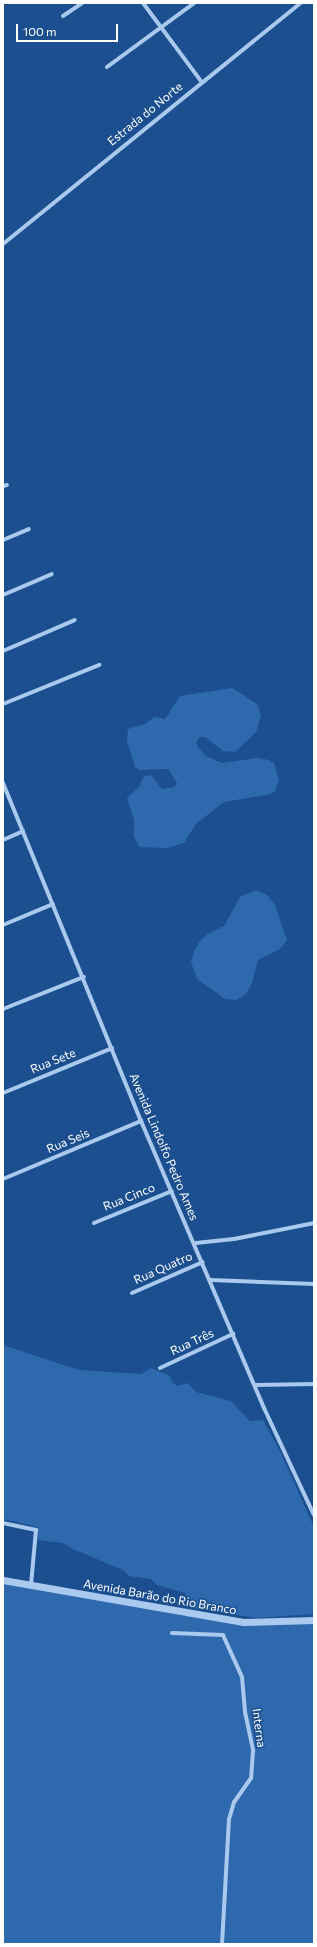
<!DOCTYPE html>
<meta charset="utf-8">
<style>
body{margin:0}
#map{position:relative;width:317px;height:1947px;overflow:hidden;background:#1b4f8f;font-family:Commissioner,sans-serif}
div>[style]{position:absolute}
.green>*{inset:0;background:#2e69ad}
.minor>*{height:4px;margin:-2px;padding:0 2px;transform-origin:2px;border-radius:2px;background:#a9c9ee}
.tertiary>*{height:7px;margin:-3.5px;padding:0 3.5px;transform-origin:3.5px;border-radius:3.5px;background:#a9c9ee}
span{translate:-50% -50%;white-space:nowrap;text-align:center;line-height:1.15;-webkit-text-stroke:3px #1b4f8f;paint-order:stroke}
.street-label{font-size:12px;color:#fff}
.frame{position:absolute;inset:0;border:4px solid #fff;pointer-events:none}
.scale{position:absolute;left:16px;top:24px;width:102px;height:18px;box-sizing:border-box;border:2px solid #fff;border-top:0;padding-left:5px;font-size:12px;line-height:14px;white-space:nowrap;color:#fff;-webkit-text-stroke:3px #1b4f8f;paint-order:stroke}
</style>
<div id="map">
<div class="green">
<i style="clip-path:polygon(232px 688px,257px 704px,261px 715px,256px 732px,235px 752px,223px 751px,205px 737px,200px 737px,196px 742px,198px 747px,206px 756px,222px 763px,258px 758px,269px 760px,274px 763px,279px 780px,275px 791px,271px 794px,224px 802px,196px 824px,184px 843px,168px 848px,140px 847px,134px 837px,134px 820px,127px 798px,139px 787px,144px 776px,151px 775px,162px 789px,174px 787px,177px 783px,168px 769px,140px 770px,135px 767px,127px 741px,128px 729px,145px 724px,154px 717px,165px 719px,180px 696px)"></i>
<i style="clip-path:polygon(256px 890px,267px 895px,275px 905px,287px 940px,280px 949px,258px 960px,252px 983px,246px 994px,237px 1000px,225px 999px,197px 979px,191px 962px,194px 951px,200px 941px,209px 933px,224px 926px,240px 897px)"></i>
<i style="clip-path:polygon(3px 1345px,79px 1370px,141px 1374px,151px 1368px,170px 1376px,172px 1382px,177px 1386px,188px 1383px,196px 1392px,231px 1401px,250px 1421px,263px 1420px,280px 1451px,314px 1527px,314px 1614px,256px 1618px,191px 1608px,185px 1593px,157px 1585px,151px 1579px,129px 1576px,123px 1570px,73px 1549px,63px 1543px,38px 1540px,38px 1527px,3px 1519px)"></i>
<i style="clip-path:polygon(3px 1581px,242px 1624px,314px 1624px,314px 1944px,3px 1944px)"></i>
</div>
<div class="minor">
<i style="left:143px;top:3px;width:97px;rotate:53.4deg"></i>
<i style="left:63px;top:16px;width:23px;rotate:-34deg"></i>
<i style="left:107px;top:67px;width:108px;rotate:-36.3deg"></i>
<i style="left:3px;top:244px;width:383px;rotate:-39deg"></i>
<i style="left:3px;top:486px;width:4px;rotate:-14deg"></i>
<i style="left:3px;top:540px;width:28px;rotate:-23deg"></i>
<i style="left:3px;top:595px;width:53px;rotate:-23.2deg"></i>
<i style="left:3px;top:651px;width:78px;rotate:-23.3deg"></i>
<i style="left:3px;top:704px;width:104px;rotate:-22.1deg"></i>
<i style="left:3px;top:783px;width:365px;rotate:67.8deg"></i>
<i style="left:141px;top:1121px;width:312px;rotate:66.8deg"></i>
<i style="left:264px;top:1408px;width:118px;rotate:65deg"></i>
<i style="left:3px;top:840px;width:22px;rotate:-24deg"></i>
<i style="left:3px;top:925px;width:54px;rotate:-22.8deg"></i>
<i style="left:3px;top:1009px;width:87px;rotate:-21.6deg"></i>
<i style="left:3px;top:1093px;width:118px;rotate:-22.4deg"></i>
<i style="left:3px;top:1179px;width:150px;rotate:-22.8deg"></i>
<i style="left:94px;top:1223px;width:84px;rotate:-22.3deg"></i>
<i style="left:196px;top:1243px;width:38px;rotate:-6deg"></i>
<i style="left:234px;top:1239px;width:82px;rotate:-11.3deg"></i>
<i style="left:211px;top:1280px;width:103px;rotate:2.2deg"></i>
<i style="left:132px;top:1293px;width:77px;rotate:-23.6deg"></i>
<i style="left:160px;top:1368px;width:81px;rotate:-25deg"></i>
<i style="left:255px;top:1385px;width:59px;rotate:-1deg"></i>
<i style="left:3px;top:1523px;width:34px;rotate:12deg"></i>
<i style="left:36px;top:1530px;width:55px;rotate:95.2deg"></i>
<i style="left:172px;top:1633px;width:51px;rotate:2.2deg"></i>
<i style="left:223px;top:1635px;width:46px;rotate:65.7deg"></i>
<i style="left:242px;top:1677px;width:35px;rotate:85deg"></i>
<i style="left:245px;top:1712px;width:40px;rotate:78deg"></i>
<i style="left:253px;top:1751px;width:27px;rotate:94deg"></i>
<i style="left:251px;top:1778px;width:29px;rotate:125deg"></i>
<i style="left:234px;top:1802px;width:18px;rotate:106deg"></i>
<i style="left:229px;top:1819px;width:125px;rotate:93.2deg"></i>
</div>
<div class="tertiary">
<i style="left:3px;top:1580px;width:244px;rotate:9.9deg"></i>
<i style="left:243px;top:1622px;width:71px;rotate:-1.6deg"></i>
</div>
<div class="street-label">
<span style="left:145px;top:114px;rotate:-39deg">Estrada do Norte</span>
<span style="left:53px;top:1061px;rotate:-22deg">Rua Sete</span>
<span style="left:68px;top:1141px;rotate:-23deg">Rua Seis</span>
<span style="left:164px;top:1147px;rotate:67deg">Avenida Lindolfo Pedro Ames</span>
<span style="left:129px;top:1197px;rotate:-22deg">Rua Cinco</span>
<span style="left:163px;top:1268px;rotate:-24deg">Rua Quatro</span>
<span style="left:192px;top:1342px;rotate:-25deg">Rua Três</span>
<span style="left:160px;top:1597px;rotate:10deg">Avenida Barão do Rio Branco</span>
<span style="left:259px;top:1728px;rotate:82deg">Interna</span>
</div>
<div class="frame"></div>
<div class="scale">100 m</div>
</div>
